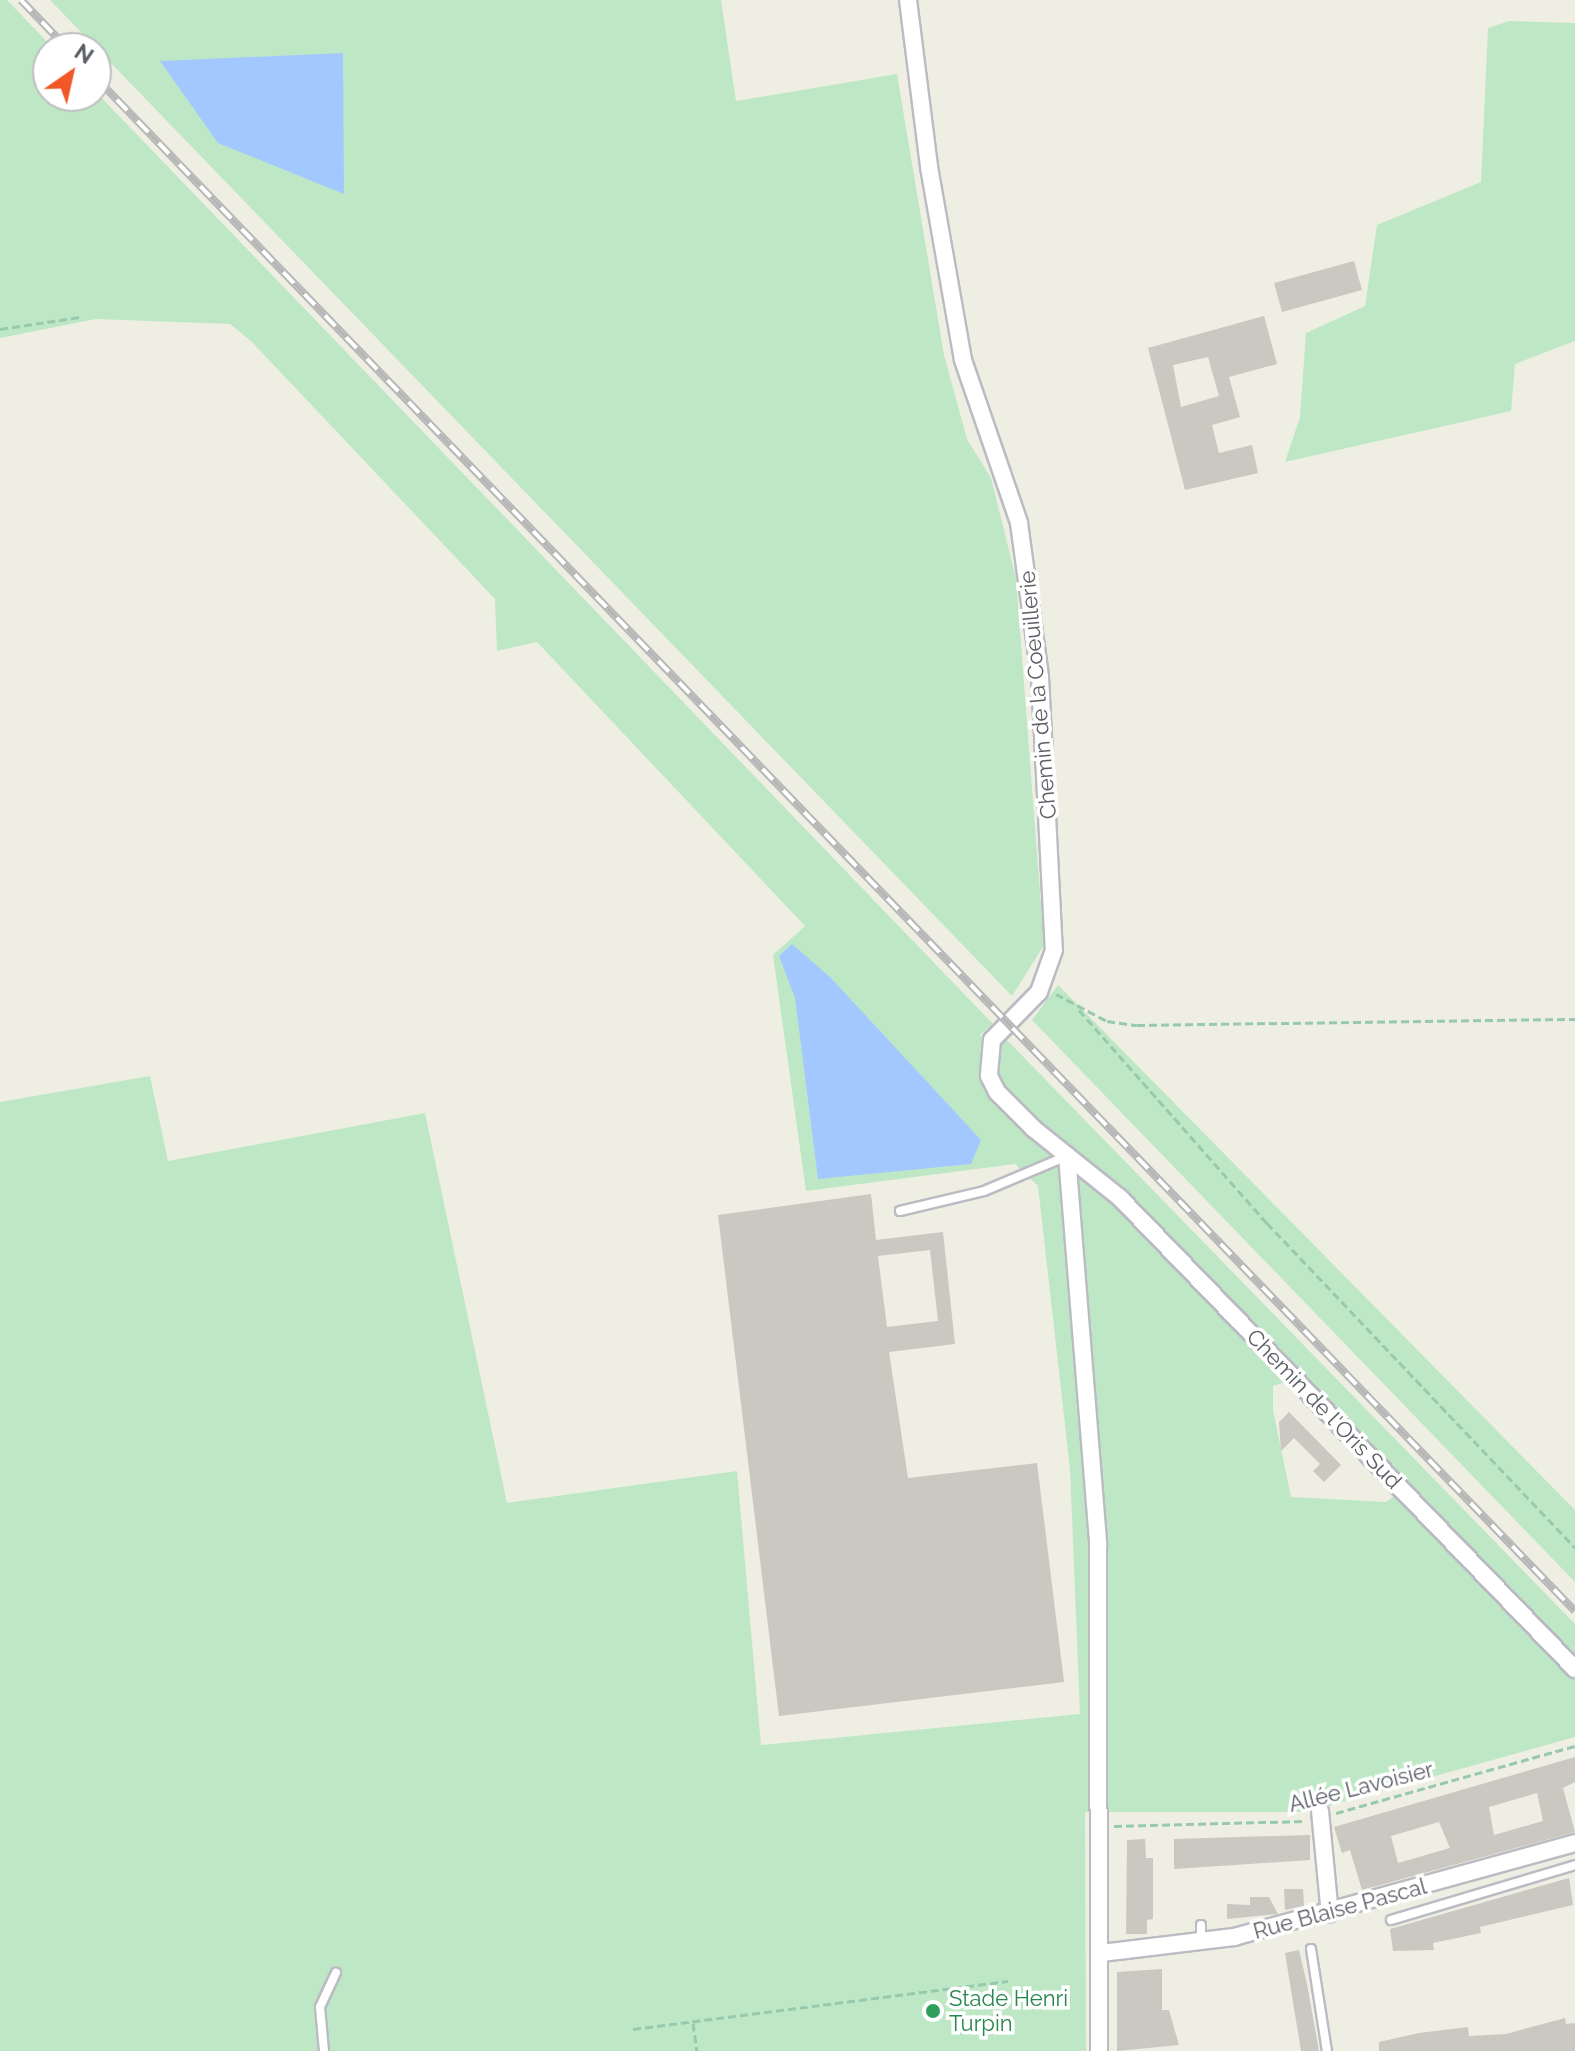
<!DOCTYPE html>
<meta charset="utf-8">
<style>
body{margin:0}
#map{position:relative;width:1575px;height:2051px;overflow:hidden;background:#efeee3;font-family:Raleway,sans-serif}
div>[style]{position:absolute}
.green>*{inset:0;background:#bee8c5}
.water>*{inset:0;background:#a3c8ff}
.building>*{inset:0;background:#cac8c0}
.path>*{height:3px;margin-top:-1.5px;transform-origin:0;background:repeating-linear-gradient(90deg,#97c9ad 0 8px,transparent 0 12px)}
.roads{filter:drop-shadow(2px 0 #bbbcc3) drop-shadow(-2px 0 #bbbcc3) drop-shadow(0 2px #bbbcc3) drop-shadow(0 -2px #bbbcc3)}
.lane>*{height:8px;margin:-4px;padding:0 4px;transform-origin:4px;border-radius:4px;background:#fff}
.street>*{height:16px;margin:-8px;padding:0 8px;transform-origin:8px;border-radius:8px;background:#fff}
.rail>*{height:8px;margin-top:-4px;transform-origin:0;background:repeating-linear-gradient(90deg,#fff 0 15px,#b7b7b8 0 30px);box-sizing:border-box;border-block:2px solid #b7b7b8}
.dots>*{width:22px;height:22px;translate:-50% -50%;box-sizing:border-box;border:4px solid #fff;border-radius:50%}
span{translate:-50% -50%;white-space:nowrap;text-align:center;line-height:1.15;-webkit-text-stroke:7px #fff;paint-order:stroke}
.street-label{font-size:22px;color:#5b5e65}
.leisure-label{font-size:22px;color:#27864d}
.left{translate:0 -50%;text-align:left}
.north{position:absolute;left:32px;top:32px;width:80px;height:80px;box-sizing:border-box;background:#fff;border:2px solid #bdbfc1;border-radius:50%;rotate:34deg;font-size:22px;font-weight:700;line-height:32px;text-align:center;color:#5b5e65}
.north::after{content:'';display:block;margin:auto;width:28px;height:36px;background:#f15727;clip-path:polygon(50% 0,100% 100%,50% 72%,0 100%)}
</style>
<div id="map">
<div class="green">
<i style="clip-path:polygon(evenodd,0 0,7px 0,53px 48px,48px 48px,48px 96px,96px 92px,993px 1024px,980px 1035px,992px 1051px,1006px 1039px,1575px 1624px,1575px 1737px,1306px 1812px,1085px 1812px,1086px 2051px,0 2051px,0 1102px,150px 1076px,168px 1161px,425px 1113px,507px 1503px,737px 1471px,761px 1745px,1080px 1714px,1070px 1469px,1038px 1186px,1015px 1164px,806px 1191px,773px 955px,805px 926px,537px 642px,497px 651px,495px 599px,251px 341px,230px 324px,96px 319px,0 338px,0 0,1289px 1381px,1396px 1495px,1386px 1502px,1291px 1497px,1273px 1410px,1273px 1386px,1289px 1381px)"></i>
<i style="clip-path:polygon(50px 0,721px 0,736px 101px,897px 74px,944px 355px,967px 439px,991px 478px,1016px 578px,1044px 945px,1012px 996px)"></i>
<i style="clip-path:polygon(1509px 21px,1575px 23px,1575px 341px,1515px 364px,1511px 411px,1285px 462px,1300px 417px,1306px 333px,1365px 306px,1377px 225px,1481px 182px,1488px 28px)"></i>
<i style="clip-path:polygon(1058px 985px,1575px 1510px,1575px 1582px,1032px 1020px)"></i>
</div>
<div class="water">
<i style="clip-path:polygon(343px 53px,344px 194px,218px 143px,160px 61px)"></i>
<i style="clip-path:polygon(792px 944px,830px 977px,981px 1140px,971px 1164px,818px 1179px,795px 998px,779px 956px)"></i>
</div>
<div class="building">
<i style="clip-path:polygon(1354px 261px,1362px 290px,1282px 312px,1274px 283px)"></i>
<i style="clip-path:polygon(evenodd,1264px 316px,1277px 364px,1229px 377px,1240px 417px,1212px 425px,1219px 453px,1252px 445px,1258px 473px,1185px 490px,1148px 348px,1264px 316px,1208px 357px,1219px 396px,1181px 407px,1173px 365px,1208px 357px)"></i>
<i style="clip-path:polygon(evenodd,871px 1194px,876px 1240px,943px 1232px,955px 1344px,889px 1352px,908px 1478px,1037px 1463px,1064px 1682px,779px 1716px,718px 1215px,871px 1194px,930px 1250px,938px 1321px,887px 1327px,878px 1256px,930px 1250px)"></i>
<i style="clip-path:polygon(1289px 1412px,1341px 1465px,1324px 1482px,1313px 1471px,1320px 1464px,1294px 1438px,1281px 1451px,1279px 1422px)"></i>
<i style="clip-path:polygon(evenodd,1575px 1757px,1575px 1782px,1563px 1788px,1575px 1832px,1362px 1890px,1350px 1850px,1342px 1853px,1334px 1827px,1575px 1757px,1537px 1793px,1543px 1821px,1494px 1835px,1489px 1807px,1537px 1793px,1575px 1757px,1439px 1822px,1450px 1848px,1398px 1863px,1391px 1836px,1439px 1822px)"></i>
<i style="clip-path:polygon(1310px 1835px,1310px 1860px,1174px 1869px,1174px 1839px)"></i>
<i style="clip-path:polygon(1145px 1839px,1146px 1858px,1153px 1858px,1153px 1919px,1147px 1920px,1147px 1934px,1126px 1934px,1127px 1840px)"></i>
<i style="clip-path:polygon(1569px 1878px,1573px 1905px,1480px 1927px,1481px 1933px,1433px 1943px,1434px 1950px,1393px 1951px,1390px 1929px)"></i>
<i style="clip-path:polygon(1284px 1889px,1303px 1889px,1304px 1906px,1285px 1910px)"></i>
<i style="clip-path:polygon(1250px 1897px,1269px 1897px,1278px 1914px,1227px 1919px,1227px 1904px,1250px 1905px)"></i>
<i style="clip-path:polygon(1299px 1950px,1307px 1984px,1319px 2051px,1301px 2051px,1285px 1953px)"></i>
<i style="clip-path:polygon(1162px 1969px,1162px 2010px,1169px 2010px,1179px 2045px,1117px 2051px,1117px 1972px)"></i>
<i style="clip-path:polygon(1565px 2018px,1566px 2024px,1575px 2023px,1575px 2051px,1379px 2051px,1379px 2042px,1419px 2033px,1468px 2027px,1469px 2036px,1506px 2034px)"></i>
</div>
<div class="path">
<i style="left:0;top:329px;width:81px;rotate:-8.5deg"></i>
<i style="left:1056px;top:994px;width:58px;rotate:27.9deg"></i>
<i style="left:1107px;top:1021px;width:30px;rotate:8deg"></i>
<i style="left:1137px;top:1025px;width:438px;rotate:-0.8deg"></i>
<i style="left:1079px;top:1010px;width:284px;rotate:48.6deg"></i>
<i style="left:1267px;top:1223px;width:448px;rotate:46.5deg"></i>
<i style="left:1336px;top:1813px;width:248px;rotate:-15.7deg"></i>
<i style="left:1114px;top:1826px;width:192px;rotate:-1.5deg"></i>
<i style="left:693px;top:2023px;width:28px;rotate:82deg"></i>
<i style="left:633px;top:2029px;width:378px;rotate:-7.3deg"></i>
</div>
<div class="roads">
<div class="lane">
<i style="left:900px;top:1211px;width:86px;rotate:-13.4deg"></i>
<i style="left:984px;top:1191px;width:90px;rotate:-22.9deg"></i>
<i style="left:1391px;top:1920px;width:192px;rotate:-16.6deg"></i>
<i style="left:1201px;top:1925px;width:17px;rotate:90deg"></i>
<i style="left:1311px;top:1949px;width:103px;rotate:81.1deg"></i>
<i style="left:324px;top:2051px;width:44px;rotate:-95.2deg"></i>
<i style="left:320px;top:2007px;width:38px;rotate:-65deg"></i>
</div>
<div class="street">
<i style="left:908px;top:0;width:168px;rotate:82.8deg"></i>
<i style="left:929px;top:167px;width:196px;rotate:80deg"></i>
<i style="left:963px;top:360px;width:172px;rotate:71deg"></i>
<i style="left:1019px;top:523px;width:155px;rotate:82.2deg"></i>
<i style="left:1040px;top:677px;width:273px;rotate:87.1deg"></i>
<i style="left:1054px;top:950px;width:45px;rotate:109.7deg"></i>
<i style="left:1039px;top:992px;width:67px;rotate:134.4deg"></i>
<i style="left:992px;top:1040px;width:36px;rotate:95deg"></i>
<i style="left:989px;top:1076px;width:18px;rotate:63deg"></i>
<i style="left:997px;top:1092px;width:52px;rotate:45deg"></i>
<i style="left:1034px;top:1129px;width:110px;rotate:38.7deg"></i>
<i style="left:1120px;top:1198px;width:655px;rotate:45.99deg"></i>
<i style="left:1067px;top:1156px;width:389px;rotate:85.4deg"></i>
<i style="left:1098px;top:1544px;width:507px;rotate:89.89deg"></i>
<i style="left:1320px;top:1811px;width:103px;rotate:84.5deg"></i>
<i style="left:1101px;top:1953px;width:134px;rotate:-6.9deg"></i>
<i style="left:1234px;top:1937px;width:354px;rotate:-15.4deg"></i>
</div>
</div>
<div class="rail">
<i style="left:21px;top:0;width:66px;rotate:46.2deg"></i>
<i style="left:96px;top:78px;width:2130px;rotate:46.03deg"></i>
</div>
<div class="dots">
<i style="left:933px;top:2011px;background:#2e9e5b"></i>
</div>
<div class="street-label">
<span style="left:1038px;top:695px;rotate:-95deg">Chemin de la Coeuillerie</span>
<span style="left:1324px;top:1409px;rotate:46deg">Chemin de l'Oris Sud</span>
<span style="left:1361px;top:1787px;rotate:-14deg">Allée Lavoisier</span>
<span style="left:1340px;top:1909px;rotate:-15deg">Rue Blaise Pascal</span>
</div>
<div class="leisure-label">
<span class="left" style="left:949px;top:2011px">Stade Henri<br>Turpin</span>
</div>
<div class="north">N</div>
</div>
